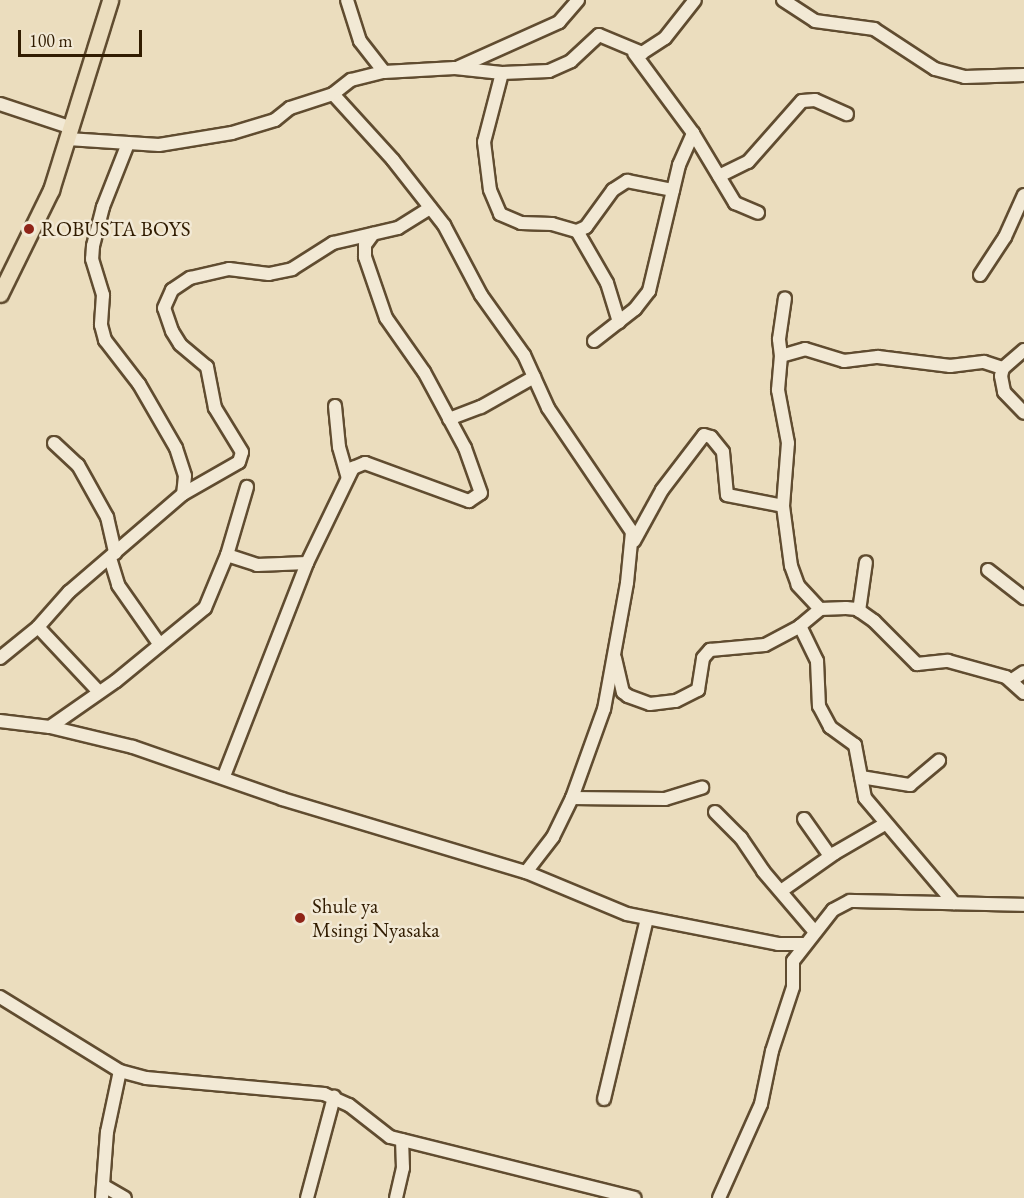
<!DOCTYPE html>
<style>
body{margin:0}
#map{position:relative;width:1024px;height:1198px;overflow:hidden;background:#ebddbe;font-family:"EB Garamond",serif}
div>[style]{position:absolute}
.roads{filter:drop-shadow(2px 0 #604c30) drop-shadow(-2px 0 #604c30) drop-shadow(0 2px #604c30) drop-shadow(0 -2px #604c30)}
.minor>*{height:12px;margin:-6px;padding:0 6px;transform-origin:6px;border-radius:6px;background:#f2e9d5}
.major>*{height:15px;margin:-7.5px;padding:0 7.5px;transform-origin:7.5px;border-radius:7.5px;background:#ebddbe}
.dots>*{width:16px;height:16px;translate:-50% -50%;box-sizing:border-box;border:3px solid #f2e9d5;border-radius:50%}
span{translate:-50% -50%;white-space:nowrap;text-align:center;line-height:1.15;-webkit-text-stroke:5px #f2e9d5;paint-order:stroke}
.poi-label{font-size:21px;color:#311c01}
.left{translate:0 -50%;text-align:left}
.scale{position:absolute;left:18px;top:30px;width:124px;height:27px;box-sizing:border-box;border:3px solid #311c01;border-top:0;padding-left:8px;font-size:18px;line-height:21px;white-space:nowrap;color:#311c01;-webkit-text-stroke:4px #f2e9d5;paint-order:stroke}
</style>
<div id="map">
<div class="roads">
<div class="minor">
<i style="left:347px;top:0;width:43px;rotate:72.4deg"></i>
<i style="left:360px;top:41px;width:39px;rotate:52deg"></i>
<i style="left:783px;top:0;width:38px;rotate:33deg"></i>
<i style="left:815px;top:21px;width:60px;rotate:7.7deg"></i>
<i style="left:874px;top:29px;width:73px;rotate:33.3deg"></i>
<i style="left:935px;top:69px;width:31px;rotate:15deg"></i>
<i style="left:965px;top:77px;width:59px;rotate:-1.9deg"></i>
<i style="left:459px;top:67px;width:110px;rotate:-24.2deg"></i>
<i style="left:559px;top:22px;width:29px;rotate:-49deg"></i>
<i style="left:502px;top:73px;width:71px;rotate:104.6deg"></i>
<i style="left:484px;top:142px;width:48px;rotate:82.9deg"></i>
<i style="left:490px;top:190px;width:26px;rotate:67deg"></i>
<i style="left:500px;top:214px;width:23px;rotate:23deg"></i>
<i style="left:521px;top:223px;width:31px;rotate:2deg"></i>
<i style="left:552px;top:224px;width:26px;rotate:16deg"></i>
<i style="left:577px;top:231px;width:10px;rotate:-24deg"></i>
<i style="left:586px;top:227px;width:46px;rotate:-53.9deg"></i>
<i style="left:613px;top:190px;width:17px;rotate:-33deg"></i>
<i style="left:627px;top:181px;width:47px;rotate:11.1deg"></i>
<i style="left:333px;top:94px;width:89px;rotate:47.7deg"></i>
<i style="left:393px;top:160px;width:83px;rotate:51.9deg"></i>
<i style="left:444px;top:225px;width:79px;rotate:62.1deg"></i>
<i style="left:481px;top:295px;width:74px;rotate:54.4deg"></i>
<i style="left:524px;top:355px;width:58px;rotate:65.6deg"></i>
<i style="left:548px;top:408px;width:150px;rotate:55.9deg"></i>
<i style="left:632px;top:532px;width:51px;rotate:95.6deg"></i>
<i style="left:627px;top:583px;width:128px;rotate:100.3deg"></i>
<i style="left:604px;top:709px;width:95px;rotate:109.8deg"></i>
<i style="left:572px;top:798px;width:43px;rotate:116deg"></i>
<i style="left:553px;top:837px;width:44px;rotate:127.6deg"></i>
<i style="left:0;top:104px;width:76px;rotate:18.4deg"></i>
<i style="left:693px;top:133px;width:82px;rotate:59deg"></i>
<i style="left:735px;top:203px;width:25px;rotate:23deg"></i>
<i style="left:68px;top:139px;width:91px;rotate:3.8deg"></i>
<i style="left:159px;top:145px;width:74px;rotate:-9.3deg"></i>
<i style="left:232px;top:133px;width:45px;rotate:-16.8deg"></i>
<i style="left:275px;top:120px;width:19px;rotate:-39deg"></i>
<i style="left:290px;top:108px;width:45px;rotate:-18deg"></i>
<i style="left:333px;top:94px;width:23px;rotate:-38deg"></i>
<i style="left:351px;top:80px;width:34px;rotate:-14deg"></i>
<i style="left:384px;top:72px;width:71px;rotate:-3.2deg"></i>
<i style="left:455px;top:68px;width:47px;rotate:6.1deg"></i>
<i style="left:502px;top:73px;width:47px;rotate:-2.4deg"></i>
<i style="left:549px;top:71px;width:24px;rotate:-24deg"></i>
<i style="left:571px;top:61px;width:38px;rotate:-43deg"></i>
<i style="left:599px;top:35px;width:47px;rotate:22.7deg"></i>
<i style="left:642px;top:53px;width:27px;rotate:-33deg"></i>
<i style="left:665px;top:38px;width:48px;rotate:-51.7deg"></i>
<i style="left:127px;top:146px;width:66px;rotate:111.5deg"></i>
<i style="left:103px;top:207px;width:40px;rotate:104.4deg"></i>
<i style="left:93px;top:246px;width:13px;rotate:94deg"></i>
<i style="left:92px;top:259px;width:38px;rotate:73deg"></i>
<i style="left:103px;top:295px;width:30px;rotate:94deg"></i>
<i style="left:101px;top:325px;width:16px;rotate:75deg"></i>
<i style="left:105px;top:340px;width:56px;rotate:52.3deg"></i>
<i style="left:139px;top:384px;width:74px;rotate:60deg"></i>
<i style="left:176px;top:448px;width:29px;rotate:72deg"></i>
<i style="left:185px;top:476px;width:18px;rotate:96deg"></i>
<i style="left:719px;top:176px;width:32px;rotate:-26deg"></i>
<i style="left:748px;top:162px;width:81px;rotate:-48.5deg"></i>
<i style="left:802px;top:101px;width:13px;rotate:-4deg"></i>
<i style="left:815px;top:100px;width:35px;rotate:24deg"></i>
<i style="left:577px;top:231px;width:60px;rotate:60deg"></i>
<i style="left:607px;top:283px;width:41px;rotate:72.9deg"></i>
<i style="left:980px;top:275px;width:45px;rotate:-56.7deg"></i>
<i style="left:1005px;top:237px;width:46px;rotate:-65.7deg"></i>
<i style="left:594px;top:341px;width:52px;rotate:-38deg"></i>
<i style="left:635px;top:309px;width:23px;rotate:-52deg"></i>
<i style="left:649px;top:291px;width:130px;rotate:-76.6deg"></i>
<i style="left:679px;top:165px;width:35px;rotate:-66deg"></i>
<i style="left:693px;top:133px;width:99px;rotate:-126.4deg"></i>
<i style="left:1024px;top:350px;width:28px;rotate:139deg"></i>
<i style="left:1003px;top:368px;width:8px;rotate:104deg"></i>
<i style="left:1001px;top:376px;width:16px;rotate:79deg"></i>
<i style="left:1004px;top:392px;width:29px;rotate:46deg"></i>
<i style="left:781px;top:356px;width:17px;rotate:-97deg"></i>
<i style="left:779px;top:339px;width:41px;rotate:-81.7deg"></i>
<i style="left:335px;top:406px;width:41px;rotate:84.4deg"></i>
<i style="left:339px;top:447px;width:32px;rotate:74deg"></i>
<i style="left:449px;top:419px;width:34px;rotate:-21deg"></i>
<i style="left:481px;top:407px;width:61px;rotate:-29.5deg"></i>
<i style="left:54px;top:443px;width:33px;rotate:43deg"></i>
<i style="left:78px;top:465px;width:60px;rotate:60.9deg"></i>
<i style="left:107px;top:517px;width:37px;rotate:77deg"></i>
<i style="left:634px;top:541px;width:58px;rotate:-61.2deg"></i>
<i style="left:662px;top:490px;width:69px;rotate:-52.6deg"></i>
<i style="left:704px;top:435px;width:7px;rotate:16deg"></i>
<i style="left:711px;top:437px;width:19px;rotate:51deg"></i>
<i style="left:723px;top:452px;width:43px;rotate:84.7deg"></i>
<i style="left:727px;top:495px;width:57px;rotate:11.1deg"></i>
<i style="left:227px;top:555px;width:32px;rotate:18deg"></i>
<i style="left:257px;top:565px;width:50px;rotate:-2.3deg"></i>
<i style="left:110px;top:558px;width:28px;rotate:73deg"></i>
<i style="left:118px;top:585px;width:73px;rotate:55deg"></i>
<i style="left:988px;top:570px;width:46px;rotate:37.9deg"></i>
<i style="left:820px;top:609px;width:33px;rotate:-133deg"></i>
<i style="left:798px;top:585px;width:20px;rotate:-110deg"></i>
<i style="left:791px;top:566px;width:61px;rotate:-97.6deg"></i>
<i style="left:783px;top:506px;width:63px;rotate:-85.5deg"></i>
<i style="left:788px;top:443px;width:54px;rotate:-100.7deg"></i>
<i style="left:778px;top:390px;width:34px;rotate:-85deg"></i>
<i style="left:781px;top:356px;width:25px;rotate:-16deg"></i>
<i style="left:805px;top:349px;width:41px;rotate:17.1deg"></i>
<i style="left:844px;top:361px;width:34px;rotate:-7deg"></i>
<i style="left:878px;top:357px;width:73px;rotate:7.1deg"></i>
<i style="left:950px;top:366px;width:34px;rotate:-7deg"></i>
<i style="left:984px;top:362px;width:20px;rotate:18deg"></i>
<i style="left:859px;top:611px;width:49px;rotate:-81.9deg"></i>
<i style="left:800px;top:626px;width:39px;rotate:64deg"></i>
<i style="left:817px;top:661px;width:45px;rotate:87.5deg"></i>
<i style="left:819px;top:706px;width:24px;rotate:62deg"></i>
<i style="left:830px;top:727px;width:31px;rotate:36deg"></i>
<i style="left:855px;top:745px;width:54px;rotate:79.3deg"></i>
<i style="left:865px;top:798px;width:138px;rotate:49.7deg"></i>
<i style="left:38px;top:627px;width:89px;rotate:46.8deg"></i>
<i style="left:0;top:658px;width:49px;rotate:-39.2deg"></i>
<i style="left:38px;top:627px;width:47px;rotate:-48.5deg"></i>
<i style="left:69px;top:592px;width:150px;rotate:-40.7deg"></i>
<i style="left:183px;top:494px;width:64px;rotate:-29.7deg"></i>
<i style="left:239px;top:462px;width:10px;rotate:-73deg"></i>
<i style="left:242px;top:452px;width:52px;rotate:-121.5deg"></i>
<i style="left:215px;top:408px;width:42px;rotate:-101deg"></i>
<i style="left:207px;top:367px;width:35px;rotate:-140deg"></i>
<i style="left:180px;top:344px;width:15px;rotate:-122deg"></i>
<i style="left:172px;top:331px;width:24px;rotate:-109deg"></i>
<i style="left:164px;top:308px;width:20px;rotate:-66deg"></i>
<i style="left:172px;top:290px;width:22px;rotate:-34deg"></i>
<i style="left:190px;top:278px;width:40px;rotate:-13deg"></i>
<i style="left:229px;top:269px;width:40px;rotate:7.1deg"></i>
<i style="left:269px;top:274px;width:24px;rotate:-12deg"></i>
<i style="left:292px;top:269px;width:49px;rotate:-32.4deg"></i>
<i style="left:333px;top:243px;width:67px;rotate:-13deg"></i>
<i style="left:398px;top:228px;width:38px;rotate:-32deg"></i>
<i style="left:615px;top:658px;width:35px;rotate:77deg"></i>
<i style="left:623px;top:692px;width:6px;rotate:39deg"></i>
<i style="left:628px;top:696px;width:23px;rotate:20deg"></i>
<i style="left:650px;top:704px;width:26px;rotate:-7deg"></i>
<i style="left:676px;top:701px;width:25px;rotate:-27deg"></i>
<i style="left:698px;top:690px;width:32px;rotate:-81deg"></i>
<i style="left:703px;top:658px;width:11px;rotate:-49deg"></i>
<i style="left:710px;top:650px;width:55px;rotate:-5.2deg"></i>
<i style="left:765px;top:645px;width:40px;rotate:-28deg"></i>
<i style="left:800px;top:626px;width:26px;rotate:-40deg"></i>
<i style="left:820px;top:609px;width:26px;rotate:-2deg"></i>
<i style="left:846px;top:608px;width:11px;rotate:5deg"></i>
<i style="left:857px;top:609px;width:21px;rotate:35deg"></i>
<i style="left:874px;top:621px;width:61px;rotate:45deg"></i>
<i style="left:917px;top:664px;width:31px;rotate:-6deg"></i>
<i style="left:948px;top:661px;width:60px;rotate:15.4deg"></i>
<i style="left:1006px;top:677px;width:24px;rotate:42deg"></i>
<i style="left:1012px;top:680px;width:14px;rotate:-34deg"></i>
<i style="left:0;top:721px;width:50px;rotate:6.8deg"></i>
<i style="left:50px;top:727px;width:85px;rotate:13.5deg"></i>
<i style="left:133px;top:747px;width:158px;rotate:19.2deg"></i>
<i style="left:282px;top:799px;width:255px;rotate:16.7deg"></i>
<i style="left:526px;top:872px;width:109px;rotate:22.6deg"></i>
<i style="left:627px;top:914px;width:154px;rotate:11.2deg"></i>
<i style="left:778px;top:944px;width:25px"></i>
<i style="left:50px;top:727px;width:80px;rotate:-34.9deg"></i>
<i style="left:116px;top:681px;width:115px;rotate:-39.4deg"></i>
<i style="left:205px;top:608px;width:57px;rotate:-67.5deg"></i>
<i style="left:227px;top:555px;width:71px;rotate:-73.6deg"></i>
<i style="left:224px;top:776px;width:229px;rotate:-68.7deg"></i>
<i style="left:307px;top:563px;width:106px;rotate:-64.2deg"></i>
<i style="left:353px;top:468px;width:13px;rotate:-23deg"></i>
<i style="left:365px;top:463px;width:111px;rotate:20.1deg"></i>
<i style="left:469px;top:501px;width:14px;rotate:-34deg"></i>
<i style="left:481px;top:493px;width:48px;rotate:-109.6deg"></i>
<i style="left:465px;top:448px;width:86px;rotate:-118.3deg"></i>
<i style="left:424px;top:372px;width:66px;rotate:-125.1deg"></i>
<i style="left:386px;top:318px;width:65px;rotate:-109deg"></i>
<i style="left:365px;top:257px;width:12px;rotate:-90deg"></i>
<i style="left:365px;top:245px;width:14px;rotate:-54deg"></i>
<i style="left:861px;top:777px;width:50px;rotate:9.3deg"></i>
<i style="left:910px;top:785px;width:38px;rotate:-40deg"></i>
<i style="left:572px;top:798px;width:93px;rotate:0.6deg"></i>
<i style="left:665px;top:799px;width:39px;rotate:-17deg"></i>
<i style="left:715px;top:812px;width:37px;rotate:45deg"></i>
<i style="left:741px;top:838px;width:40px;rotate:56deg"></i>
<i style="left:763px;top:871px;width:80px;rotate:49.6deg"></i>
<i style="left:804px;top:819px;width:45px;rotate:54.9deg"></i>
<i style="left:781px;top:891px;width:66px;rotate:-35.1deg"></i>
<i style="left:835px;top:853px;width:58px;rotate:-30.1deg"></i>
<i style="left:0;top:997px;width:141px;rotate:31.7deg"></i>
<i style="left:120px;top:1071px;width:27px;rotate:15deg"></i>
<i style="left:146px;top:1078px;width:179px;rotate:5.1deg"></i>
<i style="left:324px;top:1094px;width:27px;rotate:24deg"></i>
<i style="left:349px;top:1105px;width:52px;rotate:38deg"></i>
<i style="left:390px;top:1137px;width:252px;rotate:14deg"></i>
<i style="left:604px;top:1099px;width:185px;rotate:-76.6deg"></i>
<i style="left:104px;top:1186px;width:24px;rotate:30deg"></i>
<i style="left:102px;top:1198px;width:66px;rotate:-85.7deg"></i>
<i style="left:107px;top:1132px;width:62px;rotate:-78deg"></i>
<i style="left:307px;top:1198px;width:105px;rotate:-75deg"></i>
<i style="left:396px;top:1198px;width:31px;rotate:-77deg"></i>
<i style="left:403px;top:1168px;width:28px;rotate:-92deg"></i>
<i style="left:719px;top:1198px;width:103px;rotate:-65.9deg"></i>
<i style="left:761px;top:1104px;width:54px;rotate:-78.3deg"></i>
<i style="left:772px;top:1051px;width:67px;rotate:-71.8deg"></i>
<i style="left:793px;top:987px;width:26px;rotate:-90deg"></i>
<i style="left:793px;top:961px;width:65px;rotate:-51.9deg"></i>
<i style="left:833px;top:910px;width:19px;rotate:-28deg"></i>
<i style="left:850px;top:901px;width:174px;rotate:1.3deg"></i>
</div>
<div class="major">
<i style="left:0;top:294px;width:116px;rotate:-63.9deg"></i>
<i style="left:51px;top:190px;width:199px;rotate:-72.7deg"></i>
</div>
</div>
<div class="dots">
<i style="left:29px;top:229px;background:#8f2418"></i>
<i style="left:300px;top:918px;background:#8f2418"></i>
</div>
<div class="poi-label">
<span class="left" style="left:41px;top:229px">ROBUSTA BOYS</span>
<span class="left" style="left:312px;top:918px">Shule ya<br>Msingi Nyasaka</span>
</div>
<div class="scale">100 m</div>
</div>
